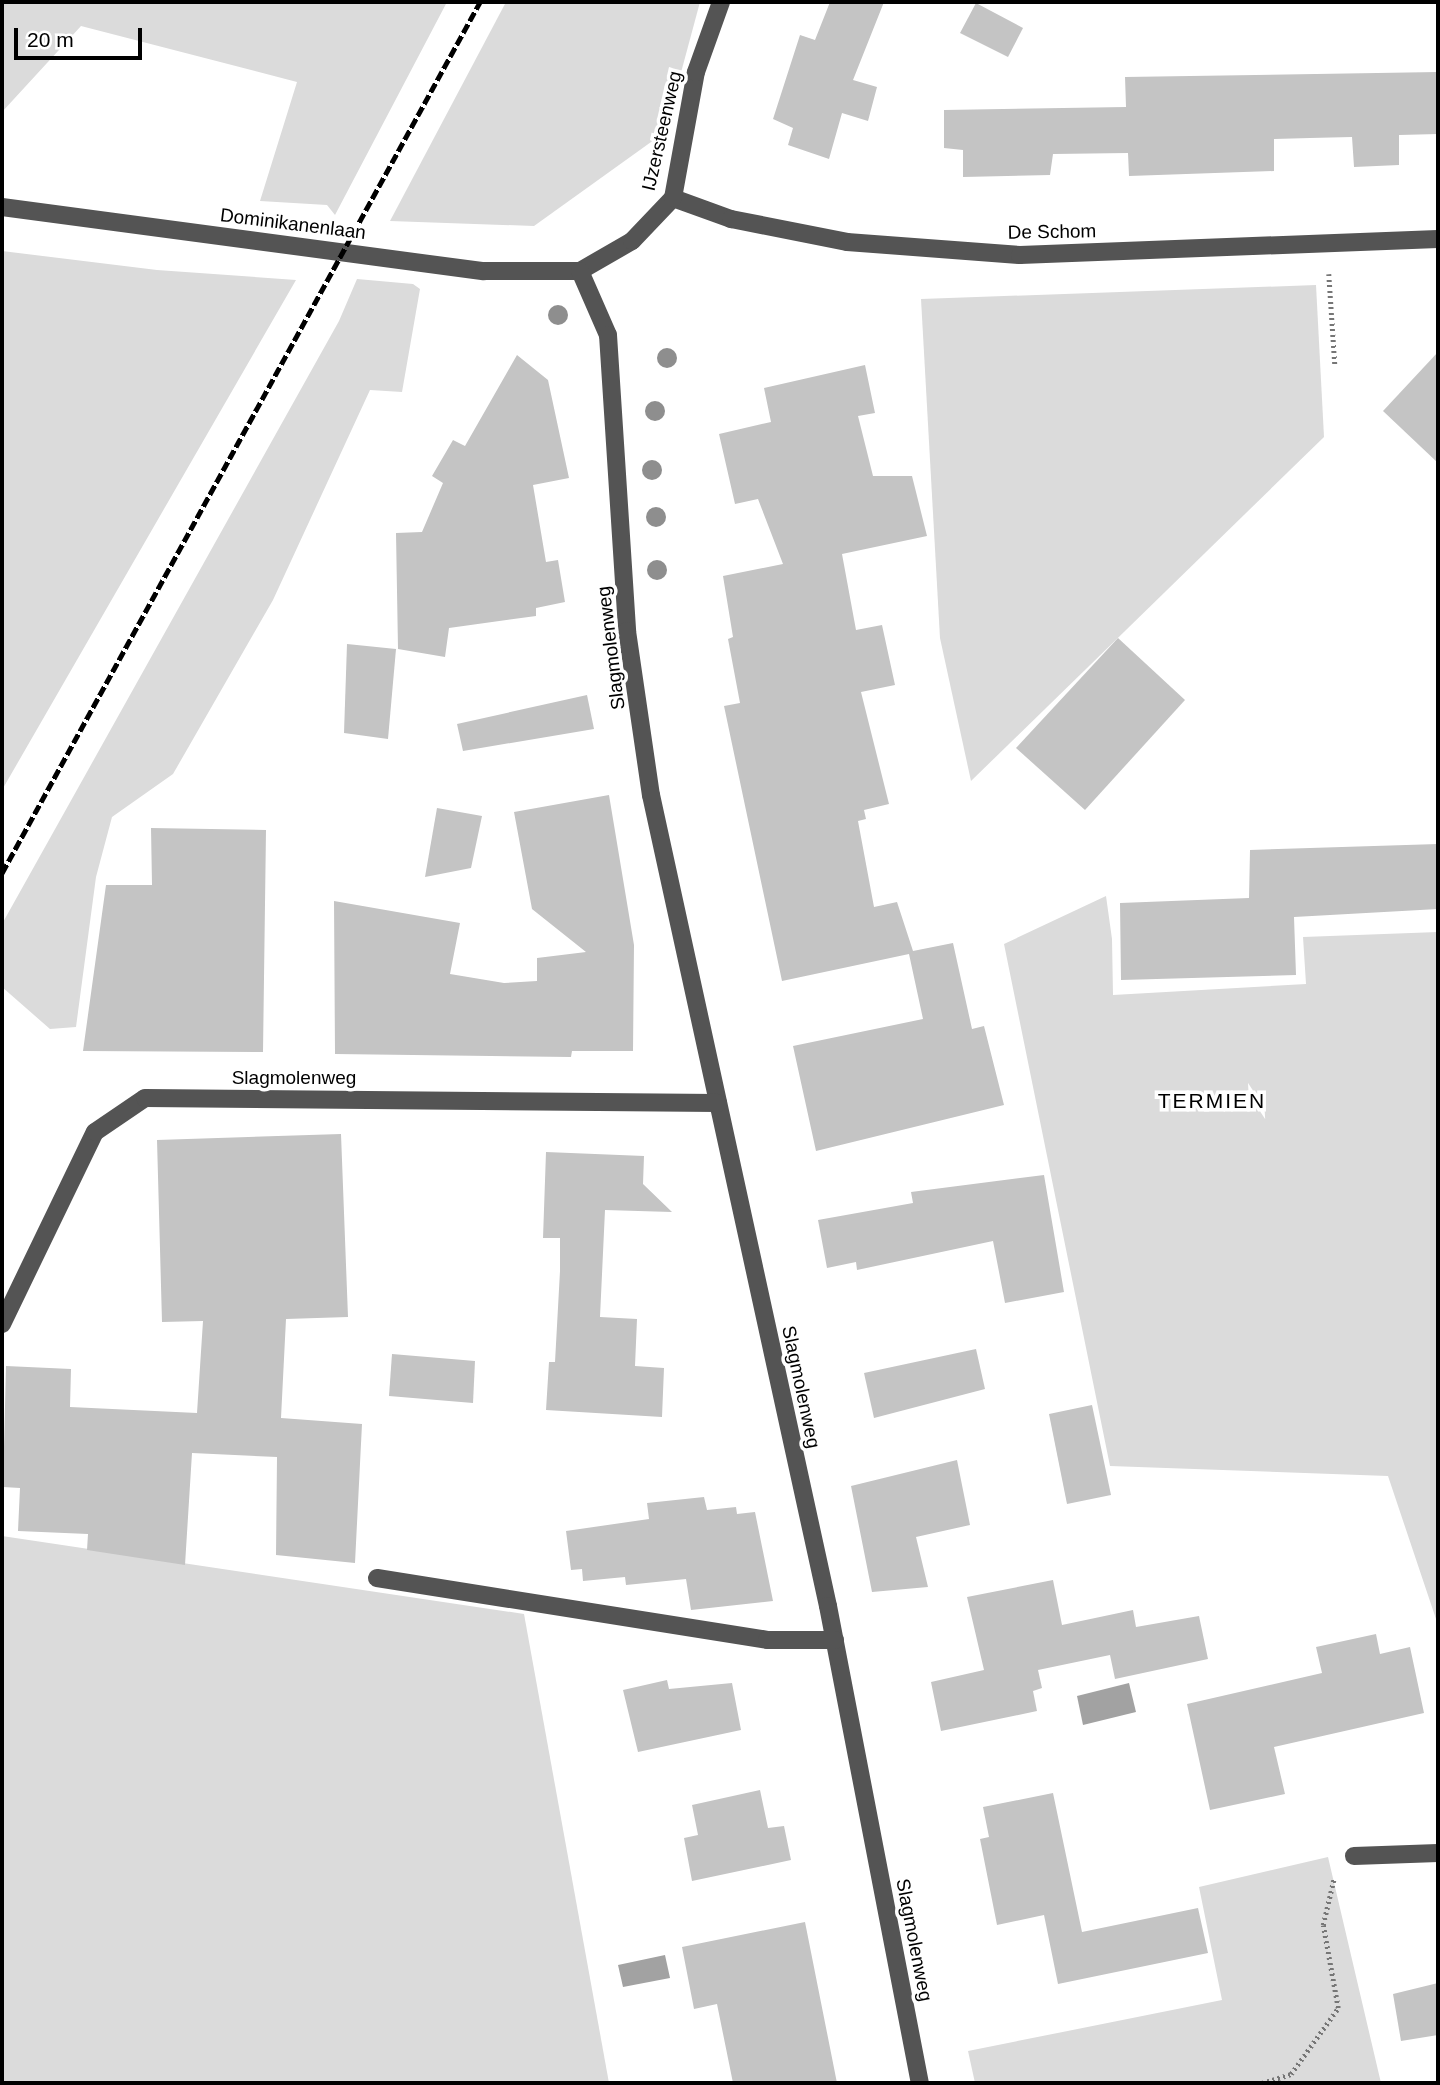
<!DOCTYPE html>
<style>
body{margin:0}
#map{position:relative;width:1440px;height:2085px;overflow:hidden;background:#fff;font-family:Helvetica,sans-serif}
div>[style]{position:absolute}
.green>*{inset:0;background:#dbdbdb}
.water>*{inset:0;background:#a2a2a2}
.building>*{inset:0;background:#c4c4c4}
.path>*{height:4.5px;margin-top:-2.25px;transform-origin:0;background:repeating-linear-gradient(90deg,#767676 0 2px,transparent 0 5.5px)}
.minor>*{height:18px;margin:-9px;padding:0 9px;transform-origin:9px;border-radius:9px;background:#545454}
.rail>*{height:5px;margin-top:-2.5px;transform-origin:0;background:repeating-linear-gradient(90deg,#000 0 10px,transparent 0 13.5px)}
.trees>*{width:20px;height:20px;margin:-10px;border-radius:50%;background:#8e8e8e}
span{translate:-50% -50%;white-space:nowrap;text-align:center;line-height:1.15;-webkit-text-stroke:7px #fff;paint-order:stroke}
.street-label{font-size:19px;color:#000}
.neighbourhood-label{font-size:21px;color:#000;letter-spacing:2px}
.frame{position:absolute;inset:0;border:4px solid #000;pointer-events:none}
.scale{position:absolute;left:14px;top:28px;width:128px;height:32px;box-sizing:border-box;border:4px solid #000;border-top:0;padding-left:9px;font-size:21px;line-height:24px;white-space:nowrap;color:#000;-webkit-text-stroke:5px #fff;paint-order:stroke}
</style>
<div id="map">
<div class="green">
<i style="clip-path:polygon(2px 2px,447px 2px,335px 215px,327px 205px,260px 201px,297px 82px,81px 26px,2px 112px)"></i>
<i style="clip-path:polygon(506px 2px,700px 2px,665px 132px,534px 226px,390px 221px)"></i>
<i style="clip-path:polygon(2px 251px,157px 270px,296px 280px,2px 790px)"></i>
<i style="clip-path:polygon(357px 279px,413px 284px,420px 289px,402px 392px,370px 390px,273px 600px,173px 774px,112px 817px,96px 877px,76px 1027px,50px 1029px,2px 987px,2px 924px,339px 321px)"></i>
<i style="clip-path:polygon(1316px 285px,1324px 437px,971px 781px,940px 638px,921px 299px)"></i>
<i style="clip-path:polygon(1106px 896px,1112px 939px,1113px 995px,1306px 984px,1303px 937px,1438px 932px,1438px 1625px,1388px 1476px,1110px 1466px,1004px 944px)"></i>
<i style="clip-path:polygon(2px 1536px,524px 1614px,609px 2083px,2px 2083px)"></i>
<i style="clip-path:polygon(1328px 1857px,1381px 2083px,975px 2083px,968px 2051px,1222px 2000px,1199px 1887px)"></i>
</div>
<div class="water">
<i style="clip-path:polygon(1129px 1683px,1136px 1712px,1083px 1725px,1077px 1696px)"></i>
<i style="clip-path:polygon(665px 1955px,670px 1978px,623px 1987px,618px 1965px)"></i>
</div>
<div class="building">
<i style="clip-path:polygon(830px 2px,884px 2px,853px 80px,877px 87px,868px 121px,842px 113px,829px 159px,788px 145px,793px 128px,773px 119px,800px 35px,815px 40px)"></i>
<i style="clip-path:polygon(976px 3px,1023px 28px,1008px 57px,960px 33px)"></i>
<i style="clip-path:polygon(1438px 72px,1438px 134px,1399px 135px,1399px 165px,1354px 167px,1352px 137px,1310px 138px,1274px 139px,1274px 171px,1129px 176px,1128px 153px,1053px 154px,1050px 175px,963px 177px,963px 150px,944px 148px,944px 110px,1126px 107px,1125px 77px)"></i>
<i style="clip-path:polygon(1438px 352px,1438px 463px,1383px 411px)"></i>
<i style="clip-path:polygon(517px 355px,548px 380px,569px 478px,533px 485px,546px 562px,558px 560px,565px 602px,536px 608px,536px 616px,449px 628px,445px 657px,398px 649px,396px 533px,422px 532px,443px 483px,432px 476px,453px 440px,465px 446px)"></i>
<i style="clip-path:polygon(865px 365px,875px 413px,858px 416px,873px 476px,912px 476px,927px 536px,842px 554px,856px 630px,882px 625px,895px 685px,861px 692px,889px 804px,864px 810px,866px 819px,858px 821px,874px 907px,897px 902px,913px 951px,953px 943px,972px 1029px,984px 1026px,1004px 1105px,816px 1151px,793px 1046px,923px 1019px,909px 954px,782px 981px,724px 706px,740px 703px,728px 639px,733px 637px,723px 576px,783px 564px,758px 499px,735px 504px,719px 434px,771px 422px,764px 388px)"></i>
<i style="clip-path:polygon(1118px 638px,1185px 700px,1085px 810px,1016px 748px)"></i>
<i style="clip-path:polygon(347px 644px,396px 649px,388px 739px,344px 733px)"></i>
<i style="clip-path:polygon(587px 695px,594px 729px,463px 751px,457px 724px)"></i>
<i style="clip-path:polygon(609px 795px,634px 945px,633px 1051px,572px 1051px,571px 1057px,335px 1054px,334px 901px,460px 923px,450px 974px,504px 983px,537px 981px,537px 958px,586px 952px,532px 909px,514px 812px)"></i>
<i style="clip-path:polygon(437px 808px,482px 816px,471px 868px,425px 877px)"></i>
<i style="clip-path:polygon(151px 828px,266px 830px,263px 1052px,83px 1051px,106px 885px,152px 885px)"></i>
<i style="clip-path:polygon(1438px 844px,1438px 909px,1294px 917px,1296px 975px,1121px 980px,1120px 903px,1249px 898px,1250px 850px)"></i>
<i style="clip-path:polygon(341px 1134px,348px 1317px,286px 1319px,281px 1418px,362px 1424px,355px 1563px,276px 1555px,277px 1457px,192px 1453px,185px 1565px,87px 1550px,88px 1534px,18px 1531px,20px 1488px,3px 1487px,6px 1366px,71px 1369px,70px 1407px,197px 1413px,203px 1321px,162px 1322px,157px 1140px)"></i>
<i style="clip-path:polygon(546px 1152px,644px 1156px,643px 1184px,672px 1212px,605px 1210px,600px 1317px,637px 1319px,635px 1366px,664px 1368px,662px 1417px,546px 1410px,549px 1362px,555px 1362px,560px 1271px,560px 1238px,543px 1238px)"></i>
<i style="clip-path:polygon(1044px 1175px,1064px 1292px,1005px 1303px,993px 1241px,857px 1270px,856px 1262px,827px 1268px,818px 1220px,913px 1203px,911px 1192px)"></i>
<i style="clip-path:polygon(976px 1349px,985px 1389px,874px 1418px,864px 1373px)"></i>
<i style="clip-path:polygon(392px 1354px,475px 1361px,473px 1403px,389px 1396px)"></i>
<i style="clip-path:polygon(1092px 1405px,1111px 1495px,1067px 1504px,1049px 1414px)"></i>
<i style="clip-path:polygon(957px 1460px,970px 1525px,916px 1537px,928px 1587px,872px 1592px,851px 1486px)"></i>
<i style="clip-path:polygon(704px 1497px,707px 1510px,736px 1507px,737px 1514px,755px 1512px,773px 1601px,691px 1610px,686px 1579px,626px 1585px,625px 1577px,583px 1581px,582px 1569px,571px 1570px,566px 1531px,649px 1519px,647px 1503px)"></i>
<i style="clip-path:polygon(1053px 1580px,1062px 1625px,1133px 1610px,1136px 1627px,1199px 1616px,1208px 1659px,1115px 1679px,1110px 1655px,1038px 1670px,1042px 1688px,1033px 1691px,1037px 1711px,941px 1731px,931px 1682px,984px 1670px,967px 1597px)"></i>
<i style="clip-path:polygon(1376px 1634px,1380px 1654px,1410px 1647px,1424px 1713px,1274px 1747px,1285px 1794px,1210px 1810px,1187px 1704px,1322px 1673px,1316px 1647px)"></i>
<i style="clip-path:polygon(667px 1680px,669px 1689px,732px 1683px,741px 1730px,638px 1752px,623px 1690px)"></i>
<i style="clip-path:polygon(760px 1790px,768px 1828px,784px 1826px,791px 1860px,692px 1881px,684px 1838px,698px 1835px,692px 1805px)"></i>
<i style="clip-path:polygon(1053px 1793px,1082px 1932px,1198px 1908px,1208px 1953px,1058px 1984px,1044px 1915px,997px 1925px,980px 1839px,989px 1837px,983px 1807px)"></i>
<i style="clip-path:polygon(805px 1922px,837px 2083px,733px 2083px,717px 2004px,694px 2009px,682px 1947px)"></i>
<i style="clip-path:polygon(1438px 1983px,1438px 2035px,1401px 2041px,1393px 1994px)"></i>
</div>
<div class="path">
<i style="left:1329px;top:274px;width:90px;rotate:86.2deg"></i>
<i style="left:1262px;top:2083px;width:30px;rotate:-17deg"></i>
<i style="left:1291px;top:2074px;width:81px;rotate:-54.5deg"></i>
<i style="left:1338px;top:2008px;width:84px;rotate:-100.2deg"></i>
<i style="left:1323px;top:1925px;width:48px;rotate:-76.8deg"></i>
</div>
<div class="minor">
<i style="left:673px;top:198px;width:62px;rotate:19.9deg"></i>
<i style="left:731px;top:219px;width:118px;rotate:11.2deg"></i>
<i style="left:847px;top:242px;width:173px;rotate:4.3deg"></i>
<i style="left:1020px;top:255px;width:418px;rotate:-2.2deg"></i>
<i style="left:2px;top:207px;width:486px;rotate:7.6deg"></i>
<i style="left:484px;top:271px;width:96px"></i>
<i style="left:580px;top:271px;width:60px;rotate:-30deg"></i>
<i style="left:632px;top:241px;width:59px;rotate:-46.4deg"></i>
<i style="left:673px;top:198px;width:128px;rotate:-79.7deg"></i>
<i style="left:696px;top:72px;width:74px;rotate:-70.3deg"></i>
<i style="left:580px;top:271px;width:70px;rotate:66.4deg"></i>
<i style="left:608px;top:335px;width:297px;rotate:86.3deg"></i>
<i style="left:627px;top:631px;width:166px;rotate:81.7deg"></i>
<i style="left:651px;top:795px;width:830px;rotate:77.69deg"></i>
<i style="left:828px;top:1606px;width:486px;rotate:79.1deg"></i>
<i style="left:2px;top:1324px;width:213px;rotate:-64.2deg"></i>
<i style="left:95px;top:1132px;width:60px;rotate:-34.2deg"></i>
<i style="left:145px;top:1098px;width:573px;rotate:0.5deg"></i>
<i style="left:377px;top:1578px;width:395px;rotate:9deg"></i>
<i style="left:767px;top:1640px;width:68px"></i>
<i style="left:1354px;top:1856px;width:84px;rotate:-2deg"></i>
</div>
<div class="rail">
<i style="left:2px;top:873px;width:994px;rotate:-61.24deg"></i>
</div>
<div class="trees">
<i style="left:558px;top:315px"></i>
<i style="left:667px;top:358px"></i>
<i style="left:655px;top:411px"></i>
<i style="left:652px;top:470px"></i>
<i style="left:656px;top:517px"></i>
<i style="left:657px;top:570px"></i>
</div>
<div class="street-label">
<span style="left:662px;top:131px;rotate:-77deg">IJzersteenweg</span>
<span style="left:293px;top:224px;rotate:7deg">Dominikanenlaan</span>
<span style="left:1052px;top:232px;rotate:-1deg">De Schom</span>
<span style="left:611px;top:648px;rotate:-97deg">Slagmolenweg</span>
<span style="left:294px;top:1078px">Slagmolenweg</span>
<span style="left:801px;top:1387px;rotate:78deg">Slagmolenweg</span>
<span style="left:914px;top:1940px;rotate:79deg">Slagmolenweg</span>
</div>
<div class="neighbourhood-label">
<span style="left:1212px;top:1101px">TERMIEN</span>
</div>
<div class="frame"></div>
<div class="scale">20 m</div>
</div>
